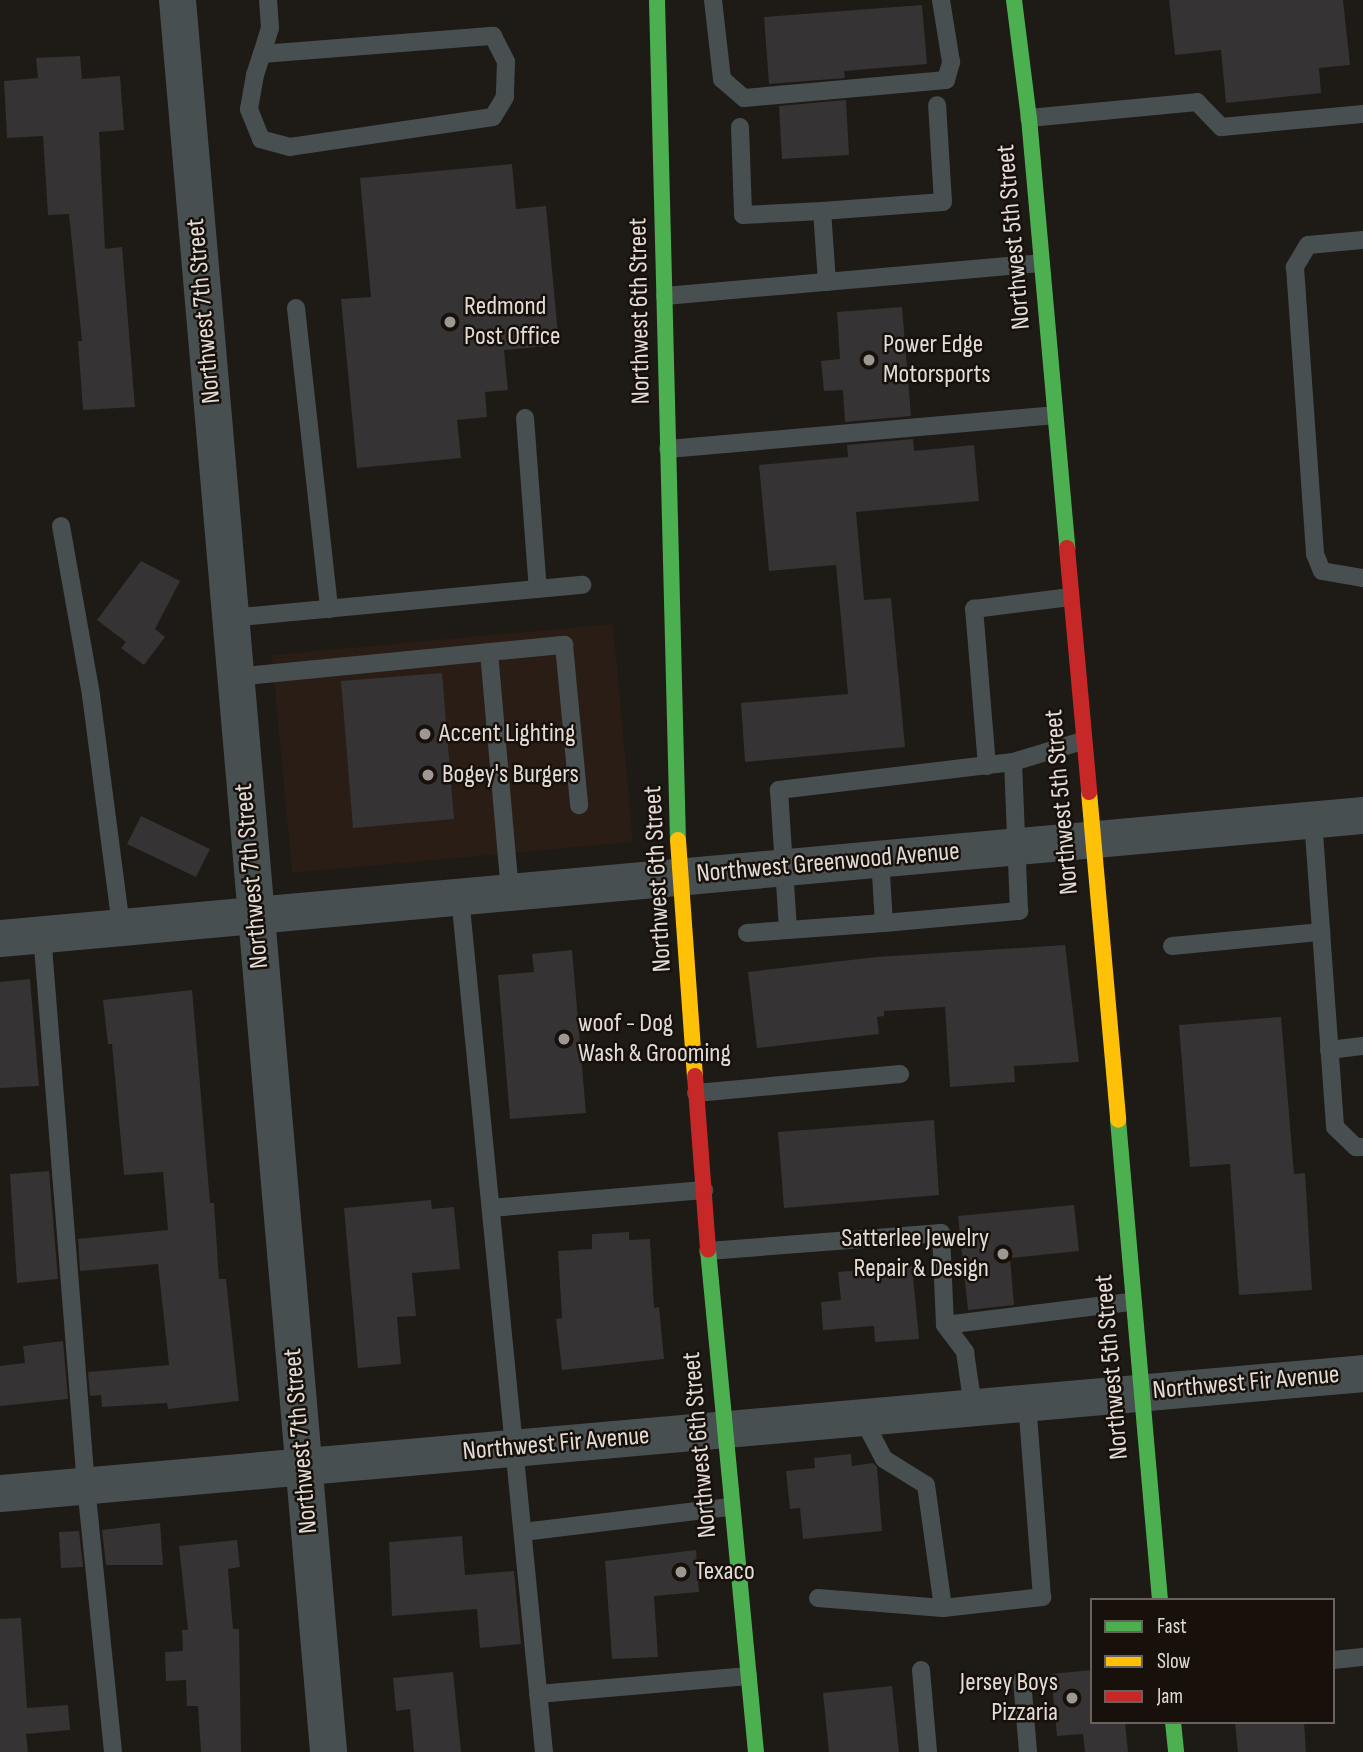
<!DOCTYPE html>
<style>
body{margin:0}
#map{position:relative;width:1363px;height:1752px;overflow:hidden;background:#1e1a16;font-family:"Sofia Sans Condensed",sans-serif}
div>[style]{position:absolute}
.built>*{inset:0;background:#2a1d15}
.building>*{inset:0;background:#353333}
.lane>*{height:18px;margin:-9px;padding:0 9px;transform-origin:9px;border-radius:9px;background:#474f50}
.street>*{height:37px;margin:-18.5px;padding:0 18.5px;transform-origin:18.5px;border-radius:18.5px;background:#474f50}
.fast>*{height:16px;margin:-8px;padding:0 8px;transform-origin:8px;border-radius:8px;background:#4caf50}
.slow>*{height:16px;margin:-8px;padding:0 8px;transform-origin:8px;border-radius:8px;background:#ffc107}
.jam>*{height:16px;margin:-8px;padding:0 8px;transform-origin:8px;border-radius:8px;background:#c62828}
.dots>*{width:19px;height:19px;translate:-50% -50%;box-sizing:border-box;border:4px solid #18100a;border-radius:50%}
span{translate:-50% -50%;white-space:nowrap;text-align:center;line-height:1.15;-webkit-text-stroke:5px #18100a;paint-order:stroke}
.street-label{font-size:26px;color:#e2dcd7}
.poi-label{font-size:26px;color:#e2dcd7}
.left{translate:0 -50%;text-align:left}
.right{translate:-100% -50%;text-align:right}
.legend{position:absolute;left:1090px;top:1598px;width:245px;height:126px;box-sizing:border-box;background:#18100a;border:2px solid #69625c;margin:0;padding:9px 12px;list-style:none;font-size:21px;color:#e2dcd7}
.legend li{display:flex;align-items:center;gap:14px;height:35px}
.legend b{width:35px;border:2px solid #69625c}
</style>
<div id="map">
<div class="built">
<i style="clip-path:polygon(613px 624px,633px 842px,292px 873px,272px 655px)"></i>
</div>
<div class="building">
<i style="clip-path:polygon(1169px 0,1343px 0,1350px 65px,1319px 68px,1321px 93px,1226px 103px,1221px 50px,1175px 55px)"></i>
<i style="clip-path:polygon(922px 5px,927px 64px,844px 71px,845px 78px,769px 84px,764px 17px)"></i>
<i style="clip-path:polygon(80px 56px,82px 79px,120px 76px,124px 130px,99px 132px,105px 249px,122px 247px,135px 407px,83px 410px,78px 341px,82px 341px,69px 214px,48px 215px,43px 136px,7px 138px,4px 81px,38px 78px,36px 58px)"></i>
<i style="clip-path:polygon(846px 100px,849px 155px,782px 159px,779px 106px)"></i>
<i style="clip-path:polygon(512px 164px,516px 209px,546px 206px,559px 345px,504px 350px,508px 390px,485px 392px,487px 417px,457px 420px,461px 458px,357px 468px,341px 299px,371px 297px,360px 178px)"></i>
<i style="clip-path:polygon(902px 307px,911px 416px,845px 422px,843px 390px,824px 391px,821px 361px,840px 359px,837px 312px)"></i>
<i style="clip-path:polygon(913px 439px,914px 451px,974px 445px,979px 501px,856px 512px,864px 600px,891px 598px,905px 747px,745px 762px,741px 703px,848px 694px,836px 565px,769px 571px,759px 465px,848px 457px,847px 445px)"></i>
<i style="clip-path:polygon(141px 561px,180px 581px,155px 629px,165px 637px,144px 665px,121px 648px,126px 642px,97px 620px)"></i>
<i style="clip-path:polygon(442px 673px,454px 819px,353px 828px,341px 681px)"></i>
<i style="clip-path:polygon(141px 816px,210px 849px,196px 877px,127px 844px)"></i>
<i style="clip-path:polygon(1065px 945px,1079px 1062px,1014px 1066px,1015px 1082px,950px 1087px,945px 1007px,884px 1011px,884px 1016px,877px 1017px,879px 1034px,757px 1048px,748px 972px,877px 957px)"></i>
<i style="clip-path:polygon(572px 950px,586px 1113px,510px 1119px,498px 975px,534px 972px,532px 954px)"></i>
<i style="clip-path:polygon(30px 979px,39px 1086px,0 1088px,0 982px)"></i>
<i style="clip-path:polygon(192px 990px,210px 1203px,214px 1203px,219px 1279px,226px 1279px,239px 1401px,168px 1409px,167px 1403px,102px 1407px,101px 1395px,90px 1396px,88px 1372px,169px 1365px,158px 1264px,80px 1271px,78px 1239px,168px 1230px,163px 1172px,124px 1175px,112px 1044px,108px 1044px,103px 1000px)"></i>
<i style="clip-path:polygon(1281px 1017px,1294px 1174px,1305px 1173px,1312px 1290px,1239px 1295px,1230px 1164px,1190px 1167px,1179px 1025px)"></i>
<i style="clip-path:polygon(934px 1120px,939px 1195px,784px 1208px,778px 1132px)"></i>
<i style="clip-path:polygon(49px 1171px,58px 1279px,17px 1283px,10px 1174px)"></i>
<i style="clip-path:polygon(431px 1200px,432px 1209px,454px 1207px,460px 1269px,412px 1273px,416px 1316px,397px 1317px,401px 1364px,358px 1368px,344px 1208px)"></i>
<i style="clip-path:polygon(1074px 1205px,1079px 1251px,1010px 1258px,1014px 1305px,968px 1310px,958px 1216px)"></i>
<i style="clip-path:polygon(629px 1232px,629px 1240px,650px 1239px,654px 1308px,659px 1307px,664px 1359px,562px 1370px,556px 1319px,562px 1318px,558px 1251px,592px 1249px,592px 1234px)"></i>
<i style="clip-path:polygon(912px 1266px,919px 1339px,875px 1342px,874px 1326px,823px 1330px,821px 1302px,841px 1300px,838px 1272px)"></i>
<i style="clip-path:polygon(63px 1341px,68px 1399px,0 1406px,0 1366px,25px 1363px,23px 1346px)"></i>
<i style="clip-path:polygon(851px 1454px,852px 1466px,873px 1463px,877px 1467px,882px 1531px,803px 1539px,800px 1508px,790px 1509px,786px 1471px,815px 1468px,814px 1458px)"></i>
<i style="clip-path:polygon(160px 1523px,163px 1565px,106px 1565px,102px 1530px)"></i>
<i style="clip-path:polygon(79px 1531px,83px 1567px,61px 1568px,59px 1532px)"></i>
<i style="clip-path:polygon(462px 1536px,465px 1575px,514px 1571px,521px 1644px,480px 1648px,477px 1609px,392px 1616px,389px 1542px)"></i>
<i style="clip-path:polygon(237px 1540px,240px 1567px,228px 1569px,233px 1629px,239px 1629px,241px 1752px,201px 1752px,198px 1706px,187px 1706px,186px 1680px,166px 1681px,165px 1652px,183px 1651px,182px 1630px,188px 1630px,179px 1546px)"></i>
<i style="clip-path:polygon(696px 1550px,699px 1592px,654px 1596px,658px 1657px,612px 1659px,605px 1561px)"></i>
<i style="clip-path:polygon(21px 1618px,27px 1708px,68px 1705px,70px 1730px,26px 1734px,28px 1752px,0 1752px,0 1619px)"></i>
<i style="clip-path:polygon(1092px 1670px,1092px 1722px,1125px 1722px,1128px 1752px,1085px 1752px,1083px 1734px,1057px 1736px,1051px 1674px)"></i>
<i style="clip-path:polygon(453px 1672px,461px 1752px,414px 1752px,410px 1709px,396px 1711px,393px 1678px)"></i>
<i style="clip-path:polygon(892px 1686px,899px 1752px,829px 1752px,823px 1693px)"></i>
<i style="clip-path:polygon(1235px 1722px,1304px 1722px,1306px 1752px,1238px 1752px)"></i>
</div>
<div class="lane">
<i style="left:713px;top:0;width:80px;rotate:83.5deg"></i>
<i style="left:722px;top:79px;width:29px;rotate:41deg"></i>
<i style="left:744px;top:98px;width:203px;rotate:-5.1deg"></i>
<i style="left:946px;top:80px;width:19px;rotate:-74deg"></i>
<i style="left:951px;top:62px;width:63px;rotate:-99.2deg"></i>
<i style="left:262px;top:54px;width:232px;rotate:-4.5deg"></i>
<i style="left:493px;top:36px;width:29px;rotate:63deg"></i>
<i style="left:506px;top:62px;width:35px;rotate:92deg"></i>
<i style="left:505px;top:97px;width:23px;rotate:121deg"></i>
<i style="left:493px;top:117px;width:205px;rotate:171.6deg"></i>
<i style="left:290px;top:147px;width:30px;rotate:-165deg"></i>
<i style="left:261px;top:139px;width:32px;rotate:-112deg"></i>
<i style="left:249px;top:109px;width:35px;rotate:-80deg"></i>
<i style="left:255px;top:75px;width:22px;rotate:-72deg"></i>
<i style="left:262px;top:54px;width:27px;rotate:-73deg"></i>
<i style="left:270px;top:28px;width:28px;rotate:-94deg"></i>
<i style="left:1029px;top:118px;width:169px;rotate:-5.4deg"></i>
<i style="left:1197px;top:102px;width:35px;rotate:46deg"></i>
<i style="left:1221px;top:127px;width:143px;rotate:-5.2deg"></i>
<i style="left:740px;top:127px;width:88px;rotate:88deg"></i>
<i style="left:743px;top:215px;width:79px;rotate:-2.9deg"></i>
<i style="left:1363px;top:240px;width:55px;rotate:174.8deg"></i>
<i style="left:1308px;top:245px;width:26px;rotate:121deg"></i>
<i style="left:1295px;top:267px;width:288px;rotate:86deg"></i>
<i style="left:1315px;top:554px;width:18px;rotate:68deg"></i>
<i style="left:1322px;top:571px;width:42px;rotate:9.7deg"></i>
<i style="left:827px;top:282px;width:71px;rotate:-94deg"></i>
<i style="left:822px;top:211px;width:121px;rotate:-4.3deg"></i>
<i style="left:943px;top:202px;width:97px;rotate:-93.5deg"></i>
<i style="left:665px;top:296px;width:377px;rotate:-5deg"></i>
<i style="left:296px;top:308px;width:303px;rotate:83.7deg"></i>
<i style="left:525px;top:418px;width:171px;rotate:85.7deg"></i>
<i style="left:668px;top:449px;width:387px;rotate:-5deg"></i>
<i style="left:61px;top:526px;width:172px;rotate:79.9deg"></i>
<i style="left:91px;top:695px;width:232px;rotate:82.6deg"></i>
<i style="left:230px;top:618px;width:354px;rotate:-5.4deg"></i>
<i style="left:489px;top:652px;width:241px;rotate:85deg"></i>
<i style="left:235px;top:677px;width:331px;rotate:-5.6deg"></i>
<i style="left:564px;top:645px;width:161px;rotate:84.6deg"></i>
<i style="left:1013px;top:762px;width:72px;rotate:-16.9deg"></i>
<i style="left:987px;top:766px;width:158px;rotate:-94.7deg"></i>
<i style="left:974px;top:609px;width:97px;rotate:-7.1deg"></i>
<i style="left:1313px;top:819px;width:309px;rotate:85.9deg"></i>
<i style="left:1335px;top:1127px;width:29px;rotate:44deg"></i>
<i style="left:1356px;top:1147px;width:7px"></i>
<i style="left:880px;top:858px;width:65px;rotate:86.5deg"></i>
<i style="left:460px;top:897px;width:859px;rotate:84.39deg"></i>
<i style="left:747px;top:933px;width:41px;rotate:-4.2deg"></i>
<i style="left:788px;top:930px;width:96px;rotate:-4.2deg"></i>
<i style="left:884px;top:923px;width:136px;rotate:-5.1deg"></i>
<i style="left:1019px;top:911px;width:149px;rotate:-92.3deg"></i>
<i style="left:1013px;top:762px;width:236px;rotate:173.2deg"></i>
<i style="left:779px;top:790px;width:140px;rotate:86.3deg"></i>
<i style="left:42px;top:934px;width:554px;rotate:85.44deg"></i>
<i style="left:86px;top:1486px;width:267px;rotate:84.2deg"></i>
<i style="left:1172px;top:946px;width:150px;rotate:-5.4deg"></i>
<i style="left:1329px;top:1050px;width:34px;rotate:-7deg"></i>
<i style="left:696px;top:1093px;width:205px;rotate:-5.3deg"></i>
<i style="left:491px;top:1208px;width:214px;rotate:-4.8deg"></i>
<i style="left:708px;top:1251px;width:234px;rotate:-4.4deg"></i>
<i style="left:941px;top:1233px;width:92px;rotate:87.5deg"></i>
<i style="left:945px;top:1325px;width:34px;rotate:53deg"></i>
<i style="left:965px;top:1352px;width:56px;rotate:81.7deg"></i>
<i style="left:945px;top:1325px;width:186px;rotate:-7.1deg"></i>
<i style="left:862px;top:1417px;width:47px;rotate:62.4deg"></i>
<i style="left:884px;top:1459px;width:49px;rotate:31.8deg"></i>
<i style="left:926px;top:1485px;width:124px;rotate:82.1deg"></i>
<i style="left:943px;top:1608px;width:100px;rotate:-6.3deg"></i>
<i style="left:1042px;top:1597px;width:196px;rotate:-94.4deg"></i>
<i style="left:523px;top:1532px;width:209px;rotate:-6.9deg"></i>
<i style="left:818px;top:1598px;width:125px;rotate:4.6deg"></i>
<i style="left:1333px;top:1660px;width:30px;rotate:-6deg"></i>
<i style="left:921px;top:1670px;width:82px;rotate:85.1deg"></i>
<i style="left:1022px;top:1680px;width:72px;rotate:85.2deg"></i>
<i style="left:538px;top:1694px;width:211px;rotate:-4.9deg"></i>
</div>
<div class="street">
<i style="left:177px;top:0;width:1758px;rotate:85.07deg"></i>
<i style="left:0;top:938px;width:1369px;rotate:-5.16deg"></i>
<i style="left:0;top:1493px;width:1368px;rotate:-5.03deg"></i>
</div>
<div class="fast">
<i style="left:657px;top:0;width:840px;rotate:88.57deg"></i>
<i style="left:1014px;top:0;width:119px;rotate:82.8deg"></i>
<i style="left:1029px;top:118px;width:432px;rotate:84.9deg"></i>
<i style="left:1118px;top:1120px;width:482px;rotate:85deg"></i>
<i style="left:708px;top:1250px;width:504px;rotate:84.54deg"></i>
<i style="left:1173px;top:1722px;width:30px;rotate:84deg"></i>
</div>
<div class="slow">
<i style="left:1089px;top:792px;width:329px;rotate:84.9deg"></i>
<i style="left:678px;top:840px;width:237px;rotate:85.9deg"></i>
</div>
<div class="jam">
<i style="left:1067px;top:548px;width:245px;rotate:84.8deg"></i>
<i style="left:695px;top:1076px;width:174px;rotate:85.7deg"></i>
</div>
<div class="dots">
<i style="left:450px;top:322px;background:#9d9893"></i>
<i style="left:869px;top:360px;background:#9d9893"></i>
<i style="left:425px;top:734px;background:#9d9893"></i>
<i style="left:428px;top:775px;background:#9d9893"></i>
<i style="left:564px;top:1039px;background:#9d9893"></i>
<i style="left:1003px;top:1254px;background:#9d9893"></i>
<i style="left:681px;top:1572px;background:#9d9893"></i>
<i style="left:1072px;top:1698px;background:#9d9893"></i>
</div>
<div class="street-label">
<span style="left:1014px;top:237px;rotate:-95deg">Northwest 5th Street</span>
<span style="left:204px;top:311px;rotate:-95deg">Northwest 7th Street</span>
<span style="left:640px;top:311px;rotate:-91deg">Northwest 6th Street</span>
<span style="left:1062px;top:802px;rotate:-95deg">Northwest 5th Street</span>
<span style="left:828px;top:863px;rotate:-5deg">Northwest Greenwood Avenue</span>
<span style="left:252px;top:876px;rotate:-95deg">Northwest 7th Street</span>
<span style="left:658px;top:879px;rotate:-93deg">Northwest 6th Street</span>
<span style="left:1112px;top:1367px;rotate:-95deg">Northwest 5th Street</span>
<span style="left:1246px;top:1383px;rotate:-5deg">Northwest Fir Avenue</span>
<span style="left:301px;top:1441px;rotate:-95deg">Northwest 7th Street</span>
<span style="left:556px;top:1444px;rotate:-5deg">Northwest Fir Avenue</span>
<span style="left:700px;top:1445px;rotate:-95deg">Northwest 6th Street</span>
</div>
<div class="poi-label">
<span class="left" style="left:464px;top:322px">Redmond<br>Post Office</span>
<span class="left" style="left:883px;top:360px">Power Edge<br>Motorsports</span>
<span class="left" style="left:439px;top:734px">Accent Lighting</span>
<span class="left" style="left:442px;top:775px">Bogey's Burgers</span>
<span class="left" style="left:578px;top:1039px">woof - Dog<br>Wash &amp; Grooming</span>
<span class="right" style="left:989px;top:1254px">Satterlee Jewelry<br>Repair &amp; Design</span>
<span class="left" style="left:695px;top:1572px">Texaco</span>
<span class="right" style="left:1058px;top:1698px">Jersey Boys<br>Pizzaria</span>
</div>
<ul class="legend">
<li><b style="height:9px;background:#4caf50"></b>Fast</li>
<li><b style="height:9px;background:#ffc107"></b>Slow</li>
<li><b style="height:9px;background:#c62828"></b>Jam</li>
</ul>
</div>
